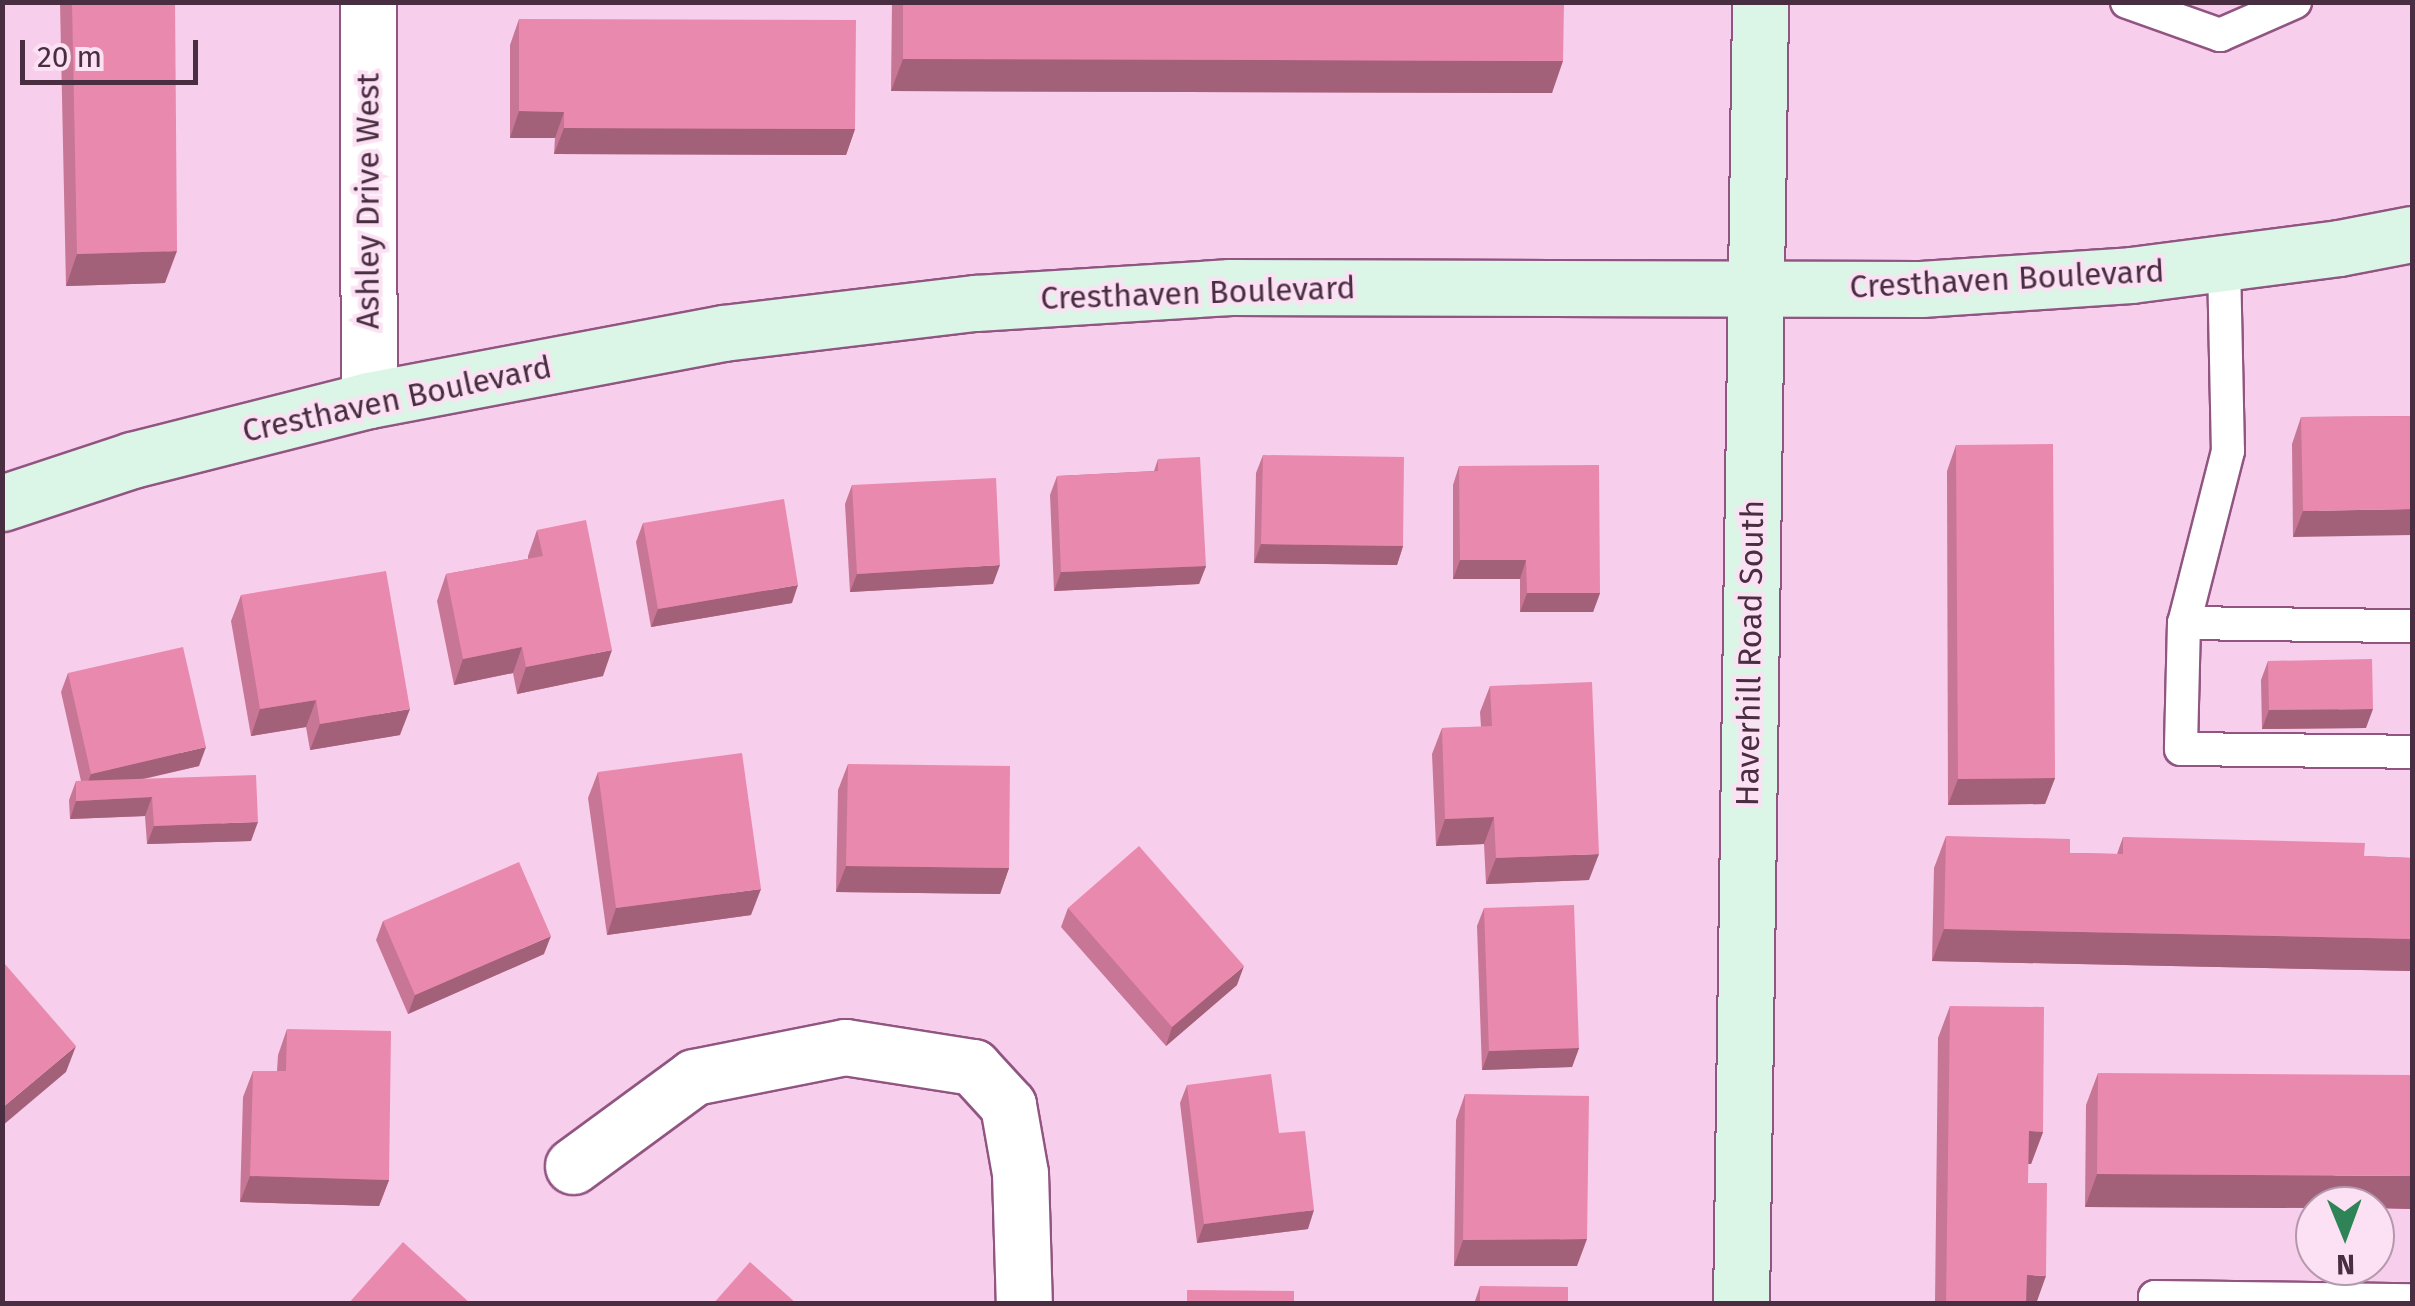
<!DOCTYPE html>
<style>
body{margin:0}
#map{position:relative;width:2415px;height:1306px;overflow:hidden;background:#f7ceeb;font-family:"Fira Sans",sans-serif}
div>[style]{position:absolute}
.roads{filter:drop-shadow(2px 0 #915582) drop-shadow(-2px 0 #915582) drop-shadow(0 2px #915582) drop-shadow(0 -2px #915582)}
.lane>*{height:32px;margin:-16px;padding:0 16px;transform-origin:16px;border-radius:16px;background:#fff}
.street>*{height:55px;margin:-27.5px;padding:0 27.5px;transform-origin:27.5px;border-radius:27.5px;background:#fff}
.secondary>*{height:55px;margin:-27.5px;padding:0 27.5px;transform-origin:27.5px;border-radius:27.5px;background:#dbf5e6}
.wall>*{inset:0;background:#c87695}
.shaded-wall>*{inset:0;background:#a36079}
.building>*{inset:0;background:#e989ad}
span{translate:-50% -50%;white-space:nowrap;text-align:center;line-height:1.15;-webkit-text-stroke:8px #fce0f3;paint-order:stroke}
.street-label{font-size:32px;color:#492e41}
.frame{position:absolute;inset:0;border:5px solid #492e41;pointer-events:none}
.north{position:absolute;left:2295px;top:1186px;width:100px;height:100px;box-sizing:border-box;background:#fce0f3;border:2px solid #b499ac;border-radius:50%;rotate:179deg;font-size:28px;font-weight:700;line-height:40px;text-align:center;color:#492e41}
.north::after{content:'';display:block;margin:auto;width:35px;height:45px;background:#2e8357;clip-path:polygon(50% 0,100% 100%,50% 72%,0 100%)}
.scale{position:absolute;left:20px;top:40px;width:178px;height:45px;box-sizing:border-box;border:5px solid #492e41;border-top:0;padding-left:12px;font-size:30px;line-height:35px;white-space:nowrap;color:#492e41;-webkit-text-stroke:8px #fce0f3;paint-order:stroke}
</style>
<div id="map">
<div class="roads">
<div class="lane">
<i style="left:2127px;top:2px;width:99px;rotate:19.5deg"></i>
<i style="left:2220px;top:35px;width:82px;rotate:-23.7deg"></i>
<i style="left:2224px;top:263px;width:188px;rotate:88.8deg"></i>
<i style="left:2228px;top:451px;width:178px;rotate:104.3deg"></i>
<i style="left:2184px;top:623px;width:126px;rotate:91.4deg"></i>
<i style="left:2181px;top:749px;width:231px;rotate:0.7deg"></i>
<i style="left:2184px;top:623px;width:228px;rotate:0.8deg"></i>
<i style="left:2155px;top:1304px;width:7px;rotate:-90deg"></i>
<i style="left:2155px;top:1297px;width:257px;rotate:0.7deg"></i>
</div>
<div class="street">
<i style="left:368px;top:2px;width:398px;rotate:89.9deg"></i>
<i style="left:573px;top:1166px;width:150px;rotate:-36.3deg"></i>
<i style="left:694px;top:1077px;width:154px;rotate:-11.2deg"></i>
<i style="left:845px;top:1047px;width:130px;rotate:8.9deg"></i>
<i style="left:973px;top:1067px;width:52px;rotate:47.4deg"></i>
<i style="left:1008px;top:1105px;width:69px;rotate:80deg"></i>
<i style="left:1020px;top:1173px;width:131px;rotate:88.3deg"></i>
</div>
<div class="secondary">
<i style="left:2px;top:503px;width:137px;rotate:-18.3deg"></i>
<i style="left:132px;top:460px;width:244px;rotate:-14.2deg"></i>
<i style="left:369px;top:400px;width:360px;rotate:-10.7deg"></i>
<i style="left:723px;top:333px;width:255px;rotate:-6.8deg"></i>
<i style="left:976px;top:303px;width:255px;rotate:-3.6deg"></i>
<i style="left:1230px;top:287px;width:691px;rotate:0.17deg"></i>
<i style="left:1921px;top:289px;width:210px;rotate:-3.8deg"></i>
<i style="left:2131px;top:275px;width:210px;rotate:-7.4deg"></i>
<i style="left:2339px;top:248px;width:74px;rotate:-10.9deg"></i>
<i style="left:1741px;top:1304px;width:1302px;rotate:-89.16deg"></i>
</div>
</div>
<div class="wall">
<i style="clip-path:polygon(60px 2px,175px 2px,165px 283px,66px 286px)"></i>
<i style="clip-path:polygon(892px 2px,1564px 2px,1552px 93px,891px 91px)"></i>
<i style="clip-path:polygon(519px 19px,855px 129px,846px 155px,554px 154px,555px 138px,510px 138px,510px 45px)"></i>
<i style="clip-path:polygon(2412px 416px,2293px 537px,2292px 444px,2301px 417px)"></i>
<i style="clip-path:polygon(1956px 445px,2055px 778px,2045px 804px,1948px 805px,1947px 471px)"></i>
<i style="clip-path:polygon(1263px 455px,1403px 546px,1397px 565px,1254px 563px,1256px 473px)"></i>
<i style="clip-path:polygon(1158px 459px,1206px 566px,1199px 584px,1054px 591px,1050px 495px,1057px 476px,1154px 471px)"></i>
<i style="clip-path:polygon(1459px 466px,1600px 593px,1593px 612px,1520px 612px,1520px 579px,1453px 579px,1453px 485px)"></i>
<i style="clip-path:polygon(852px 485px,993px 584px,850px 592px,845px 504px)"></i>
<i style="clip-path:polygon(643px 523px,792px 603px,651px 627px,636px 542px)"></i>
<i style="clip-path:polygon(537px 530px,603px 676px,517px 694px,513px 673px,454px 685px,437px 601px,446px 574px,528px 559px,528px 556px)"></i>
<i style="clip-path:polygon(241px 595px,400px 735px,310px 750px,306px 727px,251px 736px,231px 621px)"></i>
<i style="clip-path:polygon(2268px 661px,2366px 728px,2262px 729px,2261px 680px)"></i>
<i style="clip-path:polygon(68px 673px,199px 766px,144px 779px,251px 841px,147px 844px,145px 816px,70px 819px,69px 800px,76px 781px,81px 781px,61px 692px)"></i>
<i style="clip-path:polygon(1490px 686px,1589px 880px,1486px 884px,1484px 844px,1436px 846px,1432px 754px,1442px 728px,1481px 727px,1480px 712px)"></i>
<i style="clip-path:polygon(848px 764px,1009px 868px,1000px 894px,836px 892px,838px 790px)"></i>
<i style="clip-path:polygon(598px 772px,751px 915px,607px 935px,588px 798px)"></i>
<i style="clip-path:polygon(1946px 836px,2070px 853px,2117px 854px,2123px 837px,2364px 856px,2412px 858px,2412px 971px,1932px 961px,1934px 868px)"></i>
<i style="clip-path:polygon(1068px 908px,1237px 985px,1166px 1046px,1061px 927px)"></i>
<i style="clip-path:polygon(1484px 908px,1579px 1048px,1572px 1067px,1482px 1070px,1477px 926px)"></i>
<i style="clip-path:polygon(383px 921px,544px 954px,408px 1014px,376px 940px)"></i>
<i style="clip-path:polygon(1950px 1006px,2043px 1132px,2031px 1164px,2028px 1164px,2028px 1183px,2036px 1304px,1935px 1304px,1938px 1038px)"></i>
<i style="clip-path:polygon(287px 1029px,389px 1180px,379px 1206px,240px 1202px,243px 1097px,253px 1071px,277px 1071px,278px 1055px)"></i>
<i style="clip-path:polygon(2098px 1073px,2412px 1209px,2375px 1208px,2375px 1206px,2315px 1206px,2315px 1208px,2085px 1207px,2086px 1105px)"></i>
<i style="clip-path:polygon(1187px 1085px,1279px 1133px,1308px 1229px,1197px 1243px,1180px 1103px)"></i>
<i style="clip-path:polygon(1465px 1094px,1577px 1266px,1454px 1266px,1456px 1120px)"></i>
<i style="clip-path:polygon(1480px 1286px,1568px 1304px,1474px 1304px)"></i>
</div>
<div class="shaded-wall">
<i style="clip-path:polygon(903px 59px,1563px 61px,1552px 93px,891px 91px)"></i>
<i style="clip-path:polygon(519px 111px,564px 112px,555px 138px,510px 138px)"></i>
<i style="clip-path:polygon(564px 128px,855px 129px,846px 155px,554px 154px)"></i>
<i style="clip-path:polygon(177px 251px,165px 283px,66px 286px,77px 254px)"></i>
<i style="clip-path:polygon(2412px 509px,2412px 535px,2293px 537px,2303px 511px)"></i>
<i style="clip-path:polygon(1261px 544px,1403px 546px,1397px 565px,1254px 563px)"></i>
<i style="clip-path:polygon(1460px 560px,1526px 560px,1520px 579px,1453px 579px)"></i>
<i style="clip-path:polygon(1000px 565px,993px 584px,850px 592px,857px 574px)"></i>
<i style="clip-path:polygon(1206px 566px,1199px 584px,1054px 591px,1061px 572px)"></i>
<i style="clip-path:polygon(798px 585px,792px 603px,651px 627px,658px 609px)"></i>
<i style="clip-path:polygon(1527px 593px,1600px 593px,1593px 612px,1520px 612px)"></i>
<i style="clip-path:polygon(522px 647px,513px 673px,454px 685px,463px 659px)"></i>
<i style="clip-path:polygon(612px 650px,603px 676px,517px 694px,526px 667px)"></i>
<i style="clip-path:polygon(316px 700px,306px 727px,251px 736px,260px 709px)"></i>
<i style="clip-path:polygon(410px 709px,400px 735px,310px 750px,320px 724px)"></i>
<i style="clip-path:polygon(2373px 709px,2366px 728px,2262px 729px,2269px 710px)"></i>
<i style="clip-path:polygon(206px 747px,199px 766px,84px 792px,91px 774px)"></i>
<i style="clip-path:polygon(2055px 778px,2045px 804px,1948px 805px,1958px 779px)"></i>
<i style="clip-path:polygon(152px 797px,145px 816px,70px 819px,76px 801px)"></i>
<i style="clip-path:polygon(1494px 817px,1484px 844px,1436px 846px,1445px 819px)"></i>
<i style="clip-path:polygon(258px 822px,251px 841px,147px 844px,154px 826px)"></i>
<i style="clip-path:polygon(1599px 854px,1589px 880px,1486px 884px,1496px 858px)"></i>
<i style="clip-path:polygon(846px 866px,1009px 868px,1000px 894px,836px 892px)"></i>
<i style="clip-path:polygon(761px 889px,751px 915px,607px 935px,616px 908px)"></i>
<i style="clip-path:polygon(1944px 929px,2412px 939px,2412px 971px,1932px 961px)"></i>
<i style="clip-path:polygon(551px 936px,544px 954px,408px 1014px,415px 995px)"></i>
<i style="clip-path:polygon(1244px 966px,1237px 985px,1166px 1046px,1172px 1027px)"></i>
<i style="clip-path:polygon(76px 1046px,66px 1072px,2px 1126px,2px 1108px)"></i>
<i style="clip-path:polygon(1579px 1048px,1572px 1067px,1482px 1070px,1489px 1051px)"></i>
<i style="clip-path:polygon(2029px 1131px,2043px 1132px,2031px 1164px,2017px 1164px)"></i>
<i style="clip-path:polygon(2097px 1174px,2412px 1176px,2412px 1209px,2375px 1208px,2375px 1206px,2315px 1206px,2315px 1208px,2085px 1207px)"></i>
<i style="clip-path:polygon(250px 1176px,389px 1180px,379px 1206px,240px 1202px)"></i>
<i style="clip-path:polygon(1314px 1210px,1308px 1229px,1197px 1243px,1204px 1224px)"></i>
<i style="clip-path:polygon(1587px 1239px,1577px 1266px,1454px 1266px,1463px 1240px)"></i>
<i style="clip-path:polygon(2027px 1275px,2046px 1276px,2036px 1304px,2016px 1304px)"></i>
</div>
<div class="building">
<i style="clip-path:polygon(72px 2px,175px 2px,177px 251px,77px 254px)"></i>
<i style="clip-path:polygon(903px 2px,1564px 2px,1563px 61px,903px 59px)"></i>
<i style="clip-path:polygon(519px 19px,856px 20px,855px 129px,564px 128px,564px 112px,519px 111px)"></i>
<i style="clip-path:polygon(2412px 416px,2412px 509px,2303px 511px,2301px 417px)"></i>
<i style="clip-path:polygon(2053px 444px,2055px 778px,1958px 779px,1956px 445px)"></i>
<i style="clip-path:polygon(1263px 455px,1404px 457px,1403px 546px,1261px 544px)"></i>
<i style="clip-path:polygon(1200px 457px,1206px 566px,1061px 572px,1057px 476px,1158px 471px,1158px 459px)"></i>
<i style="clip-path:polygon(1599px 465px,1600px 593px,1527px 593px,1526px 560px,1460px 560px,1459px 466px)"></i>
<i style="clip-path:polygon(996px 478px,1000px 565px,857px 574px,852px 485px)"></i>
<i style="clip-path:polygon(784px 499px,798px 585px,658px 609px,643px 523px)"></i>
<i style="clip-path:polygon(586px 520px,612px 650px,526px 667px,522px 647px,463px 659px,446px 574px,543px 556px,537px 530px)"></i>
<i style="clip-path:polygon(386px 571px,410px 709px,320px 724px,316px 700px,260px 709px,241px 595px)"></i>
<i style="clip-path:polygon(183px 647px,206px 747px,91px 774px,68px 673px)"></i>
<i style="clip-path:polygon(2372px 659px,2373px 709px,2269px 710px,2268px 661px)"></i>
<i style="clip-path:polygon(1592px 682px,1599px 854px,1496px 858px,1494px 817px,1445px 819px,1442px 728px,1492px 726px,1490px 686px)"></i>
<i style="clip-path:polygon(742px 753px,761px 889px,616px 908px,598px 772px)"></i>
<i style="clip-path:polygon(848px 764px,1010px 766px,1009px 868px,846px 866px)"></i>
<i style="clip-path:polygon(256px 775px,258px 822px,154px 826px,152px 797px,76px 801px,76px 781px)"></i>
<i style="clip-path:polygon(1946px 836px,2070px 839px,2070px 853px,2123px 854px,2123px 837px,2365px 843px,2364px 856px,2412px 858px,2412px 939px,1944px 929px)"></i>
<i style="clip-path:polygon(1139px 846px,1244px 966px,1172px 1027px,1068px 908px)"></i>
<i style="clip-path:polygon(519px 862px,551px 936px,415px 995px,383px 921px)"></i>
<i style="clip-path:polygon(1574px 905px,1579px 1048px,1489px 1051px,1484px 908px)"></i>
<i style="clip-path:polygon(4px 963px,76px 1046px,2px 1108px,2px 965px)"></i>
<i style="clip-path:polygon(1950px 1006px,2044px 1007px,2043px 1132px,2029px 1131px,2028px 1183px,2047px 1183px,2046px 1276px,2027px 1275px,2026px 1304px,1946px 1304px)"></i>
<i style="clip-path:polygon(287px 1029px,391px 1031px,389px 1180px,250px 1176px,253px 1071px,286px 1071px)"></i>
<i style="clip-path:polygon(2098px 1073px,2412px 1075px,2412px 1176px,2097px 1174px)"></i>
<i style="clip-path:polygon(1271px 1074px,1279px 1133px,1305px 1131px,1314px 1210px,1204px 1224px,1187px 1085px)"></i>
<i style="clip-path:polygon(1465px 1094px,1589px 1096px,1587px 1239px,1463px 1240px)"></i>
<i style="clip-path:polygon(403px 1242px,471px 1304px,348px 1304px)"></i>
<i style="clip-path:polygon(750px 1262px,797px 1304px,713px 1304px)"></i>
<i style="clip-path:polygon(1480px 1286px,1568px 1287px,1568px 1304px,1480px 1304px)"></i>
<i style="clip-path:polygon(1187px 1290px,1294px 1291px,1294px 1304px,1187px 1304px)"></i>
</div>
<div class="street-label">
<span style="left:368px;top:201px;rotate:-90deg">Ashley Drive West</span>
<span style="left:2007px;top:279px;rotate:-3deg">Cresthaven Boulevard</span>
<span style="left:1198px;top:293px;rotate:-2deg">Cresthaven Boulevard</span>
<span style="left:397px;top:399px;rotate:-12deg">Cresthaven Boulevard</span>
<span style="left:1750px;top:653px;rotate:-89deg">Haverhill Road South</span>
</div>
<div class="frame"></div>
<div class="north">N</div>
<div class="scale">20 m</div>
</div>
